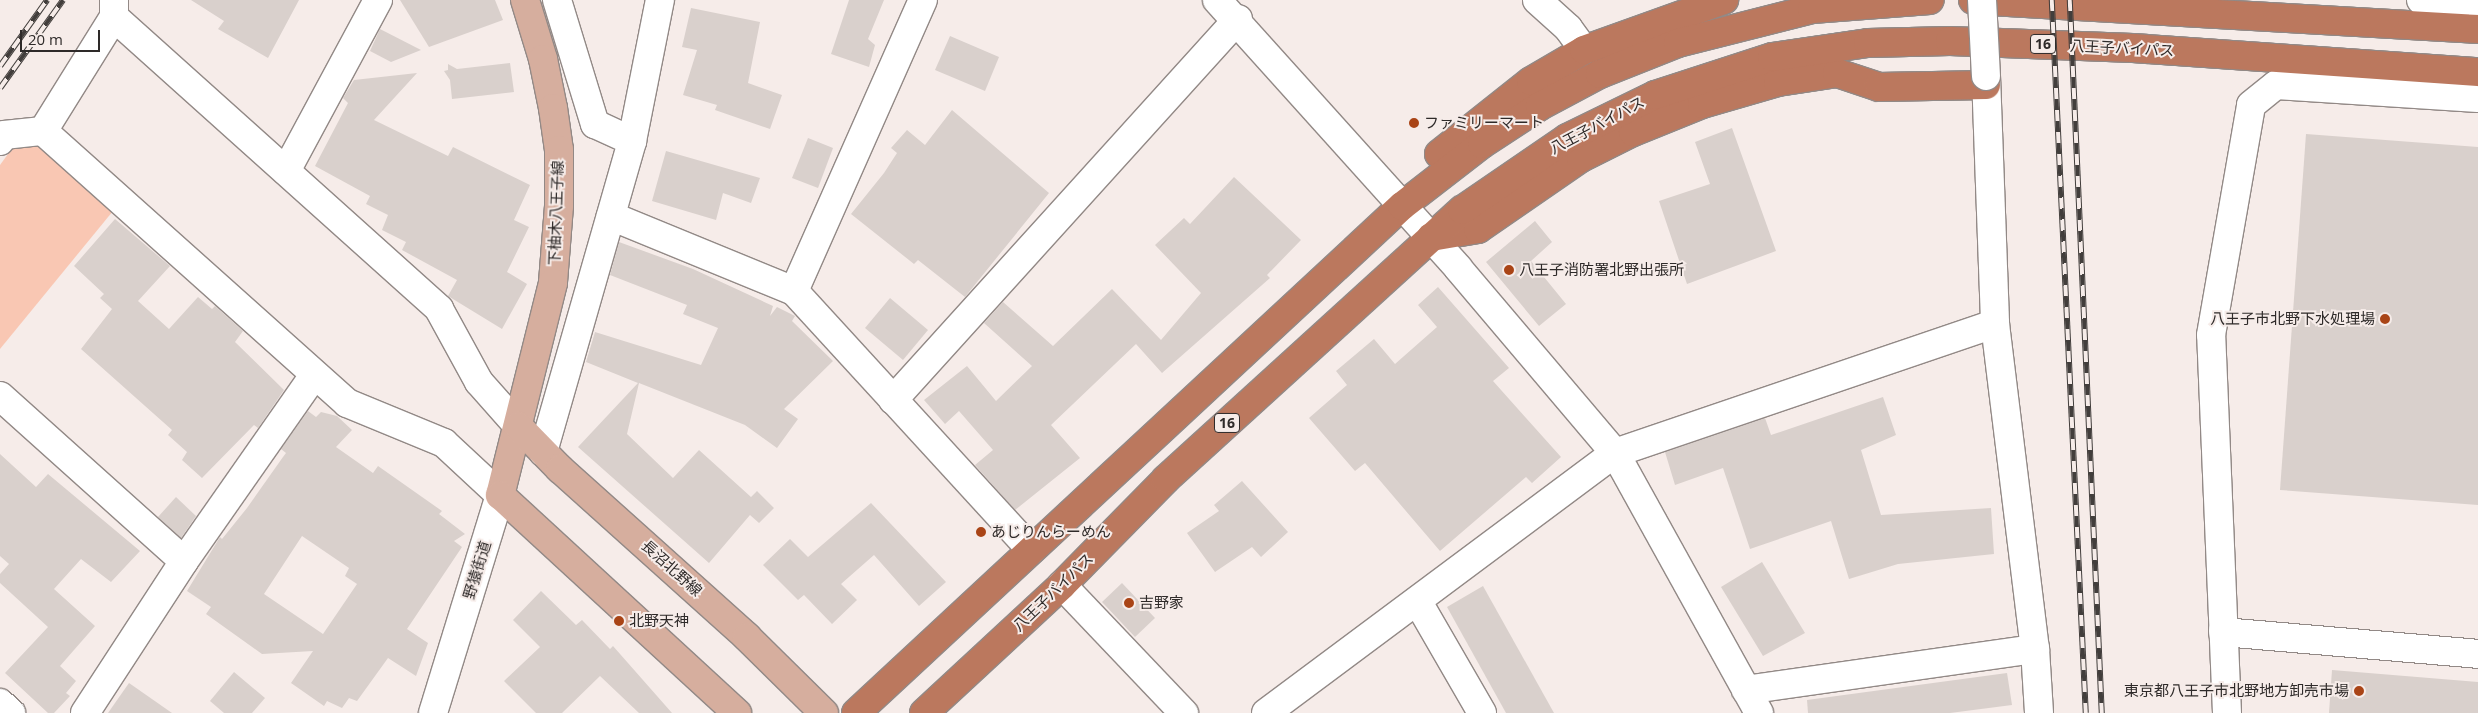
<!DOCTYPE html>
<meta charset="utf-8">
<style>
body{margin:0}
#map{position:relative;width:2478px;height:713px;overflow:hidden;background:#f6ece9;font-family:"Open Sans","Noto Sans JP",sans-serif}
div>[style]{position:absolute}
.green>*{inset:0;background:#f9c7b3}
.building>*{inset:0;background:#d9d0cc}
.roads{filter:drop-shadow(1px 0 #928986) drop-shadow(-1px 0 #928986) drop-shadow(0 1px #928986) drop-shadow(0 -1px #928986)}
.minor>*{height:28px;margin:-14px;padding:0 14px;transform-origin:14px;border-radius:14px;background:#fff}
.major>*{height:28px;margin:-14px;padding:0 14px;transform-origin:14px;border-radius:14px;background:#d6ae9e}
.highway>*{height:28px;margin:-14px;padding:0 14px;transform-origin:14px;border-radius:14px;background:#bb785e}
.rail>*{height:5.5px;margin-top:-2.75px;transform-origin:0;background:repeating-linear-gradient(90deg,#f6ece9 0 11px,#423e3c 0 22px);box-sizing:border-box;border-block:1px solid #423e3c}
.bridges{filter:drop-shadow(1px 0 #928986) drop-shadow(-1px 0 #928986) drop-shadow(0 1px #928986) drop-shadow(0 -1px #928986)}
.minor-bridge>*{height:28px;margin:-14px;padding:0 14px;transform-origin:14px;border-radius:14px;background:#fff}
.dots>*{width:14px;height:14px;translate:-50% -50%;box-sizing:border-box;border:2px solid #f6ece9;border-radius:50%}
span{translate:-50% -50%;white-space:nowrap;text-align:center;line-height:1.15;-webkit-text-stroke:4px #f6ece9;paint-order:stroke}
.shield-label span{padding:1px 4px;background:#f6ece9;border:1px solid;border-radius:4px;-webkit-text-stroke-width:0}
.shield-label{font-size:14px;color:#2e2a29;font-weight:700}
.street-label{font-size:15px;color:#2e2a29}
.poi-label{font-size:15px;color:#2e2a29}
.left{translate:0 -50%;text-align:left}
.right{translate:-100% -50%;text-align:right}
.scale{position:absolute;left:20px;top:30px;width:80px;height:22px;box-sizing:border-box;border:2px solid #2e2a29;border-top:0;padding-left:6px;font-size:15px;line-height:18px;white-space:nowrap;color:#2e2a29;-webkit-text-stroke:4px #f6ece9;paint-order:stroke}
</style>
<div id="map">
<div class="green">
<i style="clip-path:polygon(37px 142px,113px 211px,0 349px,0 165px,16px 143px)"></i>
</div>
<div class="building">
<i style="clip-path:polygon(191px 0,299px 0,268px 58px,218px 29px,224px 21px)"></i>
<i style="clip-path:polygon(400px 0,495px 0,503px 20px,429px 47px)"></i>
<i style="clip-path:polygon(849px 0,884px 0,868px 39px,875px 45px,869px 67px,831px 54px)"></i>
<i style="clip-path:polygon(691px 8px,760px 22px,748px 83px,782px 95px,770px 129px,715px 110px,717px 105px,683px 95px,697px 50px,682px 47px)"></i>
<i style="clip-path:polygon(380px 29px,421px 50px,391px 62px,370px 51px)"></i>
<i style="clip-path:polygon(950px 36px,999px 57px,985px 91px,935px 70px)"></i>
<i style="clip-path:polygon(510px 63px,514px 92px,452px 99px,450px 80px,444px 71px,448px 70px,448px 64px,457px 69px)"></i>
<i style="clip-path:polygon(417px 73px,374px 120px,448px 156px,453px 147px,530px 185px,514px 220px,529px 227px,507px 272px,527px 284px,502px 329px,448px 296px,457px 280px,402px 250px,406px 242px,382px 230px,388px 215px,366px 204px,370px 196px,315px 166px,348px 103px,343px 98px,354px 80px)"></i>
<i style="clip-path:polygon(952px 110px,1049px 193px,965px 297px,918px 260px,914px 264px,851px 214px,884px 173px,897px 153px,891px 148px,907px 130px,925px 145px)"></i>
<i style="clip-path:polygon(1732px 128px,1776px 251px,1687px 284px,1659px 201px,1710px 184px,1695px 142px)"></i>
<i style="clip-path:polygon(2306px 134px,2478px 147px,2478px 505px,2280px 490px)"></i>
<i style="clip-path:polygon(808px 138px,833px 148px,818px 188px,792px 178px)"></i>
<i style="clip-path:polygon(666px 151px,760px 178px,751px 203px,723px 193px,716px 220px,652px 201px)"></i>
<i style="clip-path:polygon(1234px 177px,1301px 240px,1267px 275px,1270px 278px,1162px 373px,1136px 344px,1051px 425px,1080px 458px,1015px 510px,975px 465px,993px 450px,959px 411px,945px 424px,924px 400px,967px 366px,996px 401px,1032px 366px,984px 323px,1003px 302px,1053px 346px,1112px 289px,1161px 340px,1201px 293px,1155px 245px,1184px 218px,1190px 224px)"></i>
<i style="clip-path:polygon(115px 219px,170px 266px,138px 301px,169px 329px,198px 297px,212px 309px,215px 306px,243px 331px,235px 342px,284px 390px,258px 428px,254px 425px,202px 478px,182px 460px,187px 452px,168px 435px,172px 430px,81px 349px,112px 309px,100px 298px,104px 294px,74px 266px)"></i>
<i style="clip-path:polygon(1535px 221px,1552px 242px,1531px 261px,1566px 304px,1539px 326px,1486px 262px)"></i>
<i style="clip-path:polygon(619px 242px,693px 269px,773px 306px,770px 316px,777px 307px,795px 316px,792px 321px,833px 361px,784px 409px,798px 419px,777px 448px,745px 425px,639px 383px,627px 434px,673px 478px,699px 450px,751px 497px,757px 491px,774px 508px,759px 523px,750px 515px,709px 563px,578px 447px,638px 383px,586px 362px,595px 332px,701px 365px,718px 328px,683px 314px,687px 305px,610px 275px)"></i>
<i style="clip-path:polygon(1438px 287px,1509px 368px,1493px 381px,1561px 457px,1532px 483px,1526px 477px,1440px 551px,1365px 463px,1355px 471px,1309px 418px,1347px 385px,1336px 371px,1374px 339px,1395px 364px,1437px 327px,1418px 305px)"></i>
<i style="clip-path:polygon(890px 298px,928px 330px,903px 360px,865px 328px)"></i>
<i style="clip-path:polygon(1883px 397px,1896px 435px,1861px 450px,1881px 515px,1991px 508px,1994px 554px,1898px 564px,1849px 579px,1831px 521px,1750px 549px,1723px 468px,1675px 485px,1665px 452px,1765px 418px,1771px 435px)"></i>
<i style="clip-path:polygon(evenodd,308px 411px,316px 417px,321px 412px,337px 416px,352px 430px,336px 447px,373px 473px,378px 466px,442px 511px,439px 514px,465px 534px,454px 541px,462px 547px,407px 629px,428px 643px,416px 676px,388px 658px,357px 701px,349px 698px,342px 708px,327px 701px,324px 706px,291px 683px,313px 651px,262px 654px,206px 614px,211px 607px,187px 591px,220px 537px,222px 539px,247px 508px,283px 457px,286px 453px,281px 449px,308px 411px,302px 536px,349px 568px,345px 576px,357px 584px,323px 634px,264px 594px,302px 536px)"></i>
<i style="clip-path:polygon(0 454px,36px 487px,48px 474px,140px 551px,111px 582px,81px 559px,54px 589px,95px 626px,60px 666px,76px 681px,66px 693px,70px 696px,54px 713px,48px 713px,5px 673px,48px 627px,0 583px,0 574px,9px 564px,0 556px)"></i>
<i style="clip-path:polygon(1242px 481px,1288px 532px,1261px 557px,1252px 547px,1215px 572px,1187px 533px,1219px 511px,1214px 505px)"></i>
<i style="clip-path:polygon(176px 497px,196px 516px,181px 538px,158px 517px)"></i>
<i style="clip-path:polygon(871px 503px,946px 582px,919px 606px,874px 555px,841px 584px,857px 600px,832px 624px,804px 595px,798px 600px,763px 565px,790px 539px,808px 557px)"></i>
<i style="clip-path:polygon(1762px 562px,1805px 633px,1763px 656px,1721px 587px)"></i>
<i style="clip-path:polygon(1122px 583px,1155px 618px,1135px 637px,1102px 602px)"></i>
<i style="clip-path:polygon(1483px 586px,1554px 713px,1506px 713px,1447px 607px)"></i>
<i style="clip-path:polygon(541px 591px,576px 625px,582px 620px,610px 649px,613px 646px,672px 713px,639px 713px,600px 676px,562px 713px,536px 713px,504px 681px,540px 647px,513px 620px)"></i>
<i style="clip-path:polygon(2332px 670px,2478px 682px,2478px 713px,2329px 713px)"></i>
<i style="clip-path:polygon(234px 672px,265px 698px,252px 713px,224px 713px,210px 701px)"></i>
<i style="clip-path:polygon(2007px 673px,2012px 705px,1950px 713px,1808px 713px,1807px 700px)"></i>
<i style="clip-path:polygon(129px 683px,172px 713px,108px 713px)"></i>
</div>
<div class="roads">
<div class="minor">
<i style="left:557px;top:0;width:130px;rotate:73deg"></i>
<i style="left:595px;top:124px;width:41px;rotate:24.7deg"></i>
<i style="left:1217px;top:0;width:360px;rotate:48deg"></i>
<i style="left:1458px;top:268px;width:243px;rotate:49.7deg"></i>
<i style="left:1615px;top:453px;width:297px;rotate:61deg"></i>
<i style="left:1537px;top:0;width:42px;rotate:42.1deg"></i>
<i style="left:1568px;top:28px;width:27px;rotate:54deg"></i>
<i style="left:2421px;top:0;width:57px;rotate:4deg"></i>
<i style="left:114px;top:17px;width:437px;rotate:41.9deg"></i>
<i style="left:439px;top:309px;width:83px;rotate:61.3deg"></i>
<i style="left:479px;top:382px;width:59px;rotate:48.4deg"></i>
<i style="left:1986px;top:76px;width:248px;rotate:87.9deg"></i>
<i style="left:1995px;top:324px;width:327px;rotate:83deg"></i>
<i style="left:2035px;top:649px;width:64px;rotate:86.4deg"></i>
<i style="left:43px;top:131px;width:408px;rotate:41.8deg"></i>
<i style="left:347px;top:403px;width:105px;rotate:22.4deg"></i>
<i style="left:444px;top:443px;width:76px;rotate:42.9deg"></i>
<i style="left:500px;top:495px;width:228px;rotate:107.1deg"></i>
<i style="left:0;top:141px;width:7px;rotate:-56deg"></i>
<i style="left:4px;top:135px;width:39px;rotate:-6deg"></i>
<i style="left:43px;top:131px;width:134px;rotate:-58.1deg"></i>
<i style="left:114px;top:17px;width:17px;rotate:-90deg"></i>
<i style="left:286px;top:171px;width:194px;rotate:-61.7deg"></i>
<i style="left:611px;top:216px;width:198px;rotate:22.3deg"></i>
<i style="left:794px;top:291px;width:351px;rotate:47.5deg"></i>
<i style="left:794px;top:291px;width:318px;rotate:-66.1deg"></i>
<i style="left:0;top:396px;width:247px;rotate:41.9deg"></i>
<i style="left:893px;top:400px;width:514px;rotate:-47.84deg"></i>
<i style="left:543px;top:452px;width:323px;rotate:-74deg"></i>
<i style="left:632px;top:141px;width:144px;rotate:-78.8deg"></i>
<i style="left:1062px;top:585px;width:177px;rotate:46.4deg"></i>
<i style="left:1418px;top:602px;width:128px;rotate:60deg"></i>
<i style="left:2223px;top:632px;width:256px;rotate:4.9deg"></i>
<i style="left:1746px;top:690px;width:292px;rotate:-8.1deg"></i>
<i style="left:0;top:703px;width:15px;rotate:42deg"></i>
<i style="left:85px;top:713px;width:181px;rotate:-56.9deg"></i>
<i style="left:184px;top:561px;width:227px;rotate:-55deg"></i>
<i style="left:1266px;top:713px;width:435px;rotate:-36.7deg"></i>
<i style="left:1615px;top:453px;width:401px;rotate:-18.8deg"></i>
<i style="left:2227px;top:713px;width:378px;rotate:-92.4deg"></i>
<i style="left:2211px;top:335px;width:233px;rotate:-80.1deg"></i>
<i style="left:2251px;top:105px;width:32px;rotate:-39deg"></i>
<i style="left:2276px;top:85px;width:202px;rotate:3.7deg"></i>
</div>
<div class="major">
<i style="left:525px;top:0;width:62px;rotate:73deg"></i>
<i style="left:543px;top:59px;width:50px;rotate:78.5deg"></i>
<i style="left:553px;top:108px;width:42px;rotate:81.9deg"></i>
<i style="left:559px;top:150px;width:56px;rotate:90deg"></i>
<i style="left:559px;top:206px;width:77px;rotate:94.5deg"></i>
<i style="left:553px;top:283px;width:219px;rotate:104deg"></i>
<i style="left:500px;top:495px;width:322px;rotate:42.6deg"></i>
<i style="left:518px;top:426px;width:60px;rotate:45.7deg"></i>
<i style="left:560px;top:469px;width:251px;rotate:41.9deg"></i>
<i style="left:747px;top:637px;width:108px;rotate:44.6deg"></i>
</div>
<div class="highway">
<i style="left:1973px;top:0;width:506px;rotate:3.29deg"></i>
<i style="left:1439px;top:154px;width:117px;rotate:-38.4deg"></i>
<i style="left:1531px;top:81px;width:61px;rotate:-30.3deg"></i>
<i style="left:1584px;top:50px;width:149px;rotate:-19.7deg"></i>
<i style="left:1431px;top:237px;width:48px;rotate:-9.7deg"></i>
<i style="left:1478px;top:229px;width:125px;rotate:-34.6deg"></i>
<i style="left:1581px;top:158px;width:58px;rotate:-26.6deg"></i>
<i style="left:1633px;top:132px;width:74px;rotate:-22.1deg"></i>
<i style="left:1702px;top:104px;width:79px;rotate:-16.1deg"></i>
<i style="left:1778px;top:82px;width:60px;rotate:-8.7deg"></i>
<i style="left:1837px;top:73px;width:44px;rotate:18.4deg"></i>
<i style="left:1879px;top:87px;width:107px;rotate:-1.1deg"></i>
<i style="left:856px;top:713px;width:745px;rotate:-42.88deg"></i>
<i style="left:1402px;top:206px;width:101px;rotate:-37.8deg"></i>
<i style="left:1482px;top:144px;width:69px;rotate:-33.2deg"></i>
<i style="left:1540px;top:106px;width:68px;rotate:-28.1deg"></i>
<i style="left:1600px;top:74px;width:84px;rotate:-21.7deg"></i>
<i style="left:1678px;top:43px;width:138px;rotate:-14.2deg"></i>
<i style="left:1812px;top:9px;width:118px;rotate:-4.4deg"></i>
<i style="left:924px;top:713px;width:188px;rotate:-42.8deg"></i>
<i style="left:1062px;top:585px;width:148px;rotate:-45.5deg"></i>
<i style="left:1166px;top:479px;width:400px;rotate:-42.3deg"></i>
<i style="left:1462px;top:210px;width:127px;rotate:-34.4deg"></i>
<i style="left:1567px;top:138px;width:98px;rotate:-26deg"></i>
<i style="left:1655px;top:95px;width:123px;rotate:-18deg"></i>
<i style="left:1772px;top:57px;width:97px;rotate:-8.3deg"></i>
<i style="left:1868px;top:43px;width:82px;rotate:-1.4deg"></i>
<i style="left:1950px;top:41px;width:183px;rotate:2.2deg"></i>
<i style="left:2133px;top:48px;width:346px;rotate:4deg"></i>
</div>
</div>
<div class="rail">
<i style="left:2052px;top:0;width:714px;rotate:87.27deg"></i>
<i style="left:2070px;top:0;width:714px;rotate:87.43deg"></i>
<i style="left:0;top:66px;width:81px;rotate:-54.5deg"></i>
<i style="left:0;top:88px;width:108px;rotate:-54.4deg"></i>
</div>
<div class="bridges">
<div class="minor-bridge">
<i style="left:1982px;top:0;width:76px;rotate:87deg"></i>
</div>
</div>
<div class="dots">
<i style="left:1414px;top:123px;background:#a94416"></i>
<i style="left:1509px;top:270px;background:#a94416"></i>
<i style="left:2385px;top:319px;background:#a94416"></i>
<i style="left:981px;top:532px;background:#a94416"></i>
<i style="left:1129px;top:603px;background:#a94416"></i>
<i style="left:619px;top:621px;background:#a94416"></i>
<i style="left:2359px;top:691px;background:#a94416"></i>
</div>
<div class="shield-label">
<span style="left:2043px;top:44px">16</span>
<span style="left:1227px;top:423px">16</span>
</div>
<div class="street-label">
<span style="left:2122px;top:48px;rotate:3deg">八王子バイパス</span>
<span style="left:1597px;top:125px;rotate:-28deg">八王子バイパス</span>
<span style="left:556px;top:213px;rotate:-88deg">下柚木八王子線</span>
<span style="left:672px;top:568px;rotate:42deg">長沼北野線</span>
<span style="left:477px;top:570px;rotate:-73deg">野猿街道</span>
<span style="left:1053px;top:592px;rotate:-44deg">八王子バイパス</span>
</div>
<div class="poi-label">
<span class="left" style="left:1424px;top:123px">ファミリーマート</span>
<span class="left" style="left:1519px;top:270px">八王子消防署北野出張所</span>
<span class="right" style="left:2375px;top:319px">八王子市北野下水処理場</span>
<span class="left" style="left:991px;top:532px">あじりんらーめん</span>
<span class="left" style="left:1139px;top:603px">吉野家</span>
<span class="left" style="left:629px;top:621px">北野天神</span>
<span class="right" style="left:2349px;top:691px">東京都八王子市北野地方卸売市場</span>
</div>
<div class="scale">20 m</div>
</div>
